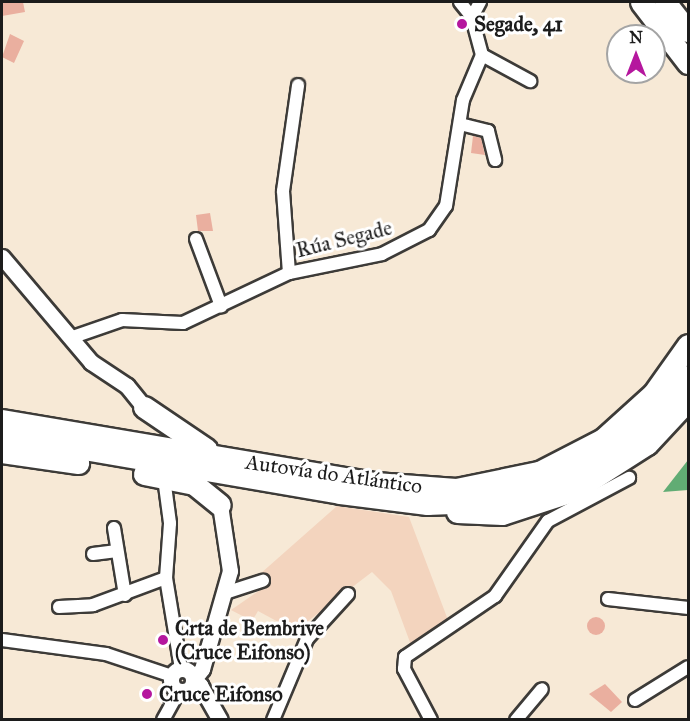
<!DOCTYPE html>
<meta charset="utf-8">
<style>
body{margin:0}
#map{position:relative;width:690px;height:721px;overflow:hidden;background:#f7e9d6;font-family:"IM FELL Great Primer",serif}
div>[style]{position:absolute}
.built>*{inset:0;background:#f3d4be}
.forest>*{inset:0;background:#61ac74}
.building>*{inset:0;background:#eaaf9f}
.round{border-radius:50%}
.roads{filter:drop-shadow(2px 0 #3d3b38) drop-shadow(-2px 0 #3d3b38) drop-shadow(0 2px #3d3b38) drop-shadow(0 -2px #3d3b38)}
.minor>*{height:12px;margin:-6px;padding:0 6px;transform-origin:6px;border-radius:6px;background:#fff}
.tertiary>*{height:15px;margin:-7.5px;padding:0 7.5px;transform-origin:7.5px;border-radius:7.5px;background:#fff}
.tertiary>.ring{margin:-7.5px;padding:0;box-sizing:content-box;background:none;border:15px solid #fff;border-radius:50%}
.motorway>*{height:21px;margin:-10.5px;padding:0 10.5px;transform-origin:10.5px;border-radius:10.5px;background:#fff}
.dots>*{width:16px;height:16px;translate:-50% -50%;box-sizing:border-box;border:3px solid #fff;border-radius:50%}
span{translate:-50% -50%;white-space:nowrap;text-align:center;line-height:1.15;-webkit-text-stroke:6px #fff;paint-order:stroke}
.poi-label{font-size:21px;color:#1c1c1c;font-weight:700}
.left{translate:0 -50%;text-align:left}
.street-label{font-size:21px;color:#1c1c1c}
.frame{position:absolute;inset:0;border:3px solid #1c1c1c;pointer-events:none}
.north{position:absolute;left:606px;top:24px;width:60px;height:60px;box-sizing:border-box;background:#fff;border:2px solid #a4a4a4;border-radius:50%;rotate:0deg;font-size:16px;font-weight:700;line-height:24px;text-align:center;color:#1c1c1c}
.north::after{content:'';display:block;margin:auto;width:21px;height:27px;background:#b5179e;clip-path:polygon(50% 0,100% 100%,50% 72%,0 100%)}
</style>
<div id="map">
<div class="built">
<i style="clip-path:polygon(337px 506px,409px 517px,448px 620px,444px 625px,411px 645px,391px 591px,372px 572px,295px 631px,258px 611px,252px 621px,231px 610px,266px 586px,260px 574px)"></i>
</div>
<div class="forest">
<i style="clip-path:polygon(688px 460px,688px 490px,663px 492px)"></i>
</div>
<div class="building">
<i style="clip-path:polygon(2px 2px,23px 2px,25px 12px,2px 16px)"></i>
<i style="clip-path:polygon(10px 34px,24px 41px,14px 63px,2px 57px)"></i>
<i style="clip-path:polygon(473px 136px,481px 138px,485px 155px,471px 153px)"></i>
<i style="clip-path:polygon(210px 213px,213px 231px,198px 231px,196px 215px)"></i>
<i class="round" style="left:587px;top:617px;width:18px;height:18px"></i>
<i style="clip-path:polygon(605px 684px,622px 702px,611px 712px,589px 694px)"></i>
</div>
<div class="roads">
<div class="minor">
<i style="left:472px;top:17px;width:17px;rotate:-62deg"></i>
<i style="left:482px;top:55px;width:55px;rotate:28.4deg"></i>
<i style="left:460px;top:124px;width:29px;rotate:14deg"></i>
<i style="left:488px;top:131px;width:30px;rotate:76deg"></i>
<i style="left:196px;top:239px;width:72px;rotate:69.5deg"></i>
<i style="left:289px;top:273px;width:82px;rotate:-94.2deg"></i>
<i style="left:283px;top:191px;width:107px;rotate:-81.9deg"></i>
<i style="left:73px;top:337px;width:52px;rotate:-19.1deg"></i>
<i style="left:122px;top:320px;width:61px;rotate:2.8deg"></i>
<i style="left:183px;top:323px;width:117px;rotate:-25.3deg"></i>
<i style="left:289px;top:273px;width:95px;rotate:-11.5deg"></i>
<i style="left:382px;top:254px;width:53px;rotate:-27.1deg"></i>
<i style="left:429px;top:230px;width:29px;rotate:-55deg"></i>
<i style="left:446px;top:206px;width:107px;rotate:-80.9deg"></i>
<i style="left:463px;top:100px;width:49px;rotate:-67.1deg"></i>
<i style="left:482px;top:55px;width:39px;rotate:-105deg"></i>
<i style="left:472px;top:17px;width:19px;rotate:-129deg"></i>
<i style="left:114px;top:528px;width:68px;rotate:80.7deg"></i>
<i style="left:93px;top:554px;width:24px;rotate:-7deg"></i>
<i style="left:166px;top:578px;width:92px;rotate:80.6deg"></i>
<i style="left:225px;top:593px;width:40px;rotate:-18deg"></i>
<i style="left:608px;top:599px;width:81px;rotate:6.4deg"></i>
<i style="left:59px;top:607px;width:34px;rotate:-3deg"></i>
<i style="left:93px;top:605px;width:78px;rotate:-20.3deg"></i>
<i style="left:166px;top:578px;width:55px;rotate:-85.8deg"></i>
<i style="left:170px;top:523px;width:45px;rotate:-97.6deg"></i>
<i style="left:2px;top:640px;width:105px;rotate:7.7deg"></i>
<i style="left:106px;top:654px;width:70px;rotate:18.4deg"></i>
<i style="left:635px;top:700px;width:62px;rotate:-31.9deg"></i>
<i style="left:163px;top:720px;width:33px;rotate:-61deg"></i>
<i style="left:273px;top:720px;width:88px;rotate:-67.2deg"></i>
<i style="left:307px;top:639px;width:61px;rotate:-47.7deg"></i>
<i style="left:431px;top:720px;width:58px;rotate:-117.9deg"></i>
<i style="left:404px;top:669px;width:12px;rotate:-85deg"></i>
<i style="left:405px;top:657px;width:109px;rotate:-34.1deg"></i>
<i style="left:495px;top:596px;width:92px;rotate:-54.8deg"></i>
<i style="left:548px;top:521px;width:92px;rotate:-28deg"></i>
<i style="left:516px;top:720px;width:40px;rotate:-50deg"></i>
</div>
<div class="tertiary">
<i style="left:2px;top:257px;width:138px;rotate:49.7deg"></i>
<i style="left:91px;top:362px;width:43px;rotate:33.7deg"></i>
<i style="left:127px;top:386px;width:27px;rotate:51deg"></i>
<i class="ring" style="left:171px;top:669px;width:7px;height:7px"></i>
<i style="left:194px;top:679px;width:13px;rotate:-51deg"></i>
<i style="left:202px;top:669px;width:102px;rotate:-74.1deg"></i>
<i style="left:230px;top:571px;width:67px;rotate:-98.6deg"></i>
<i style="left:193px;top:682px;width:8px;rotate:23deg"></i>
<i style="left:200px;top:685px;width:40px;rotate:60.3deg"></i>
</div>
<div class="motorway">
<i style="left:641px;top:2px;width:77px;rotate:52.4deg"></i>
<i style="left:665px;top:2px;width:37px;rotate:52deg"></i>
<i style="left:144px;top:407px;width:75px;rotate:34.1deg"></i>
<i style="left:2px;top:420px;width:378px;rotate:9.6deg"></i>
<i style="left:375px;top:483px;width:81px;rotate:4.2deg"></i>
<i style="left:456px;top:489px;width:85px;rotate:-11.6deg"></i>
<i style="left:539px;top:472px;width:72px;rotate:-27.3deg"></i>
<i style="left:603px;top:439px;width:67px;rotate:-42deg"></i>
<i style="left:653px;top:394px;width:60px;rotate:-54.5deg"></i>
<i style="left:2px;top:435px;width:343px;rotate:9.7deg"></i>
<i style="left:340px;top:493px;width:88px;rotate:7.2deg"></i>
<i style="left:427px;top:504px;width:49px;rotate:-2.3deg"></i>
<i style="left:476px;top:502px;width:68px;rotate:-12.8deg"></i>
<i style="left:542px;top:487px;width:80px;rotate:-25.9deg"></i>
<i style="left:614px;top:452px;width:106px;rotate:-45.8deg"></i>
<i style="left:2px;top:452px;width:77px;rotate:8.2deg"></i>
<i style="left:144px;top:474px;width:51px;rotate:11.3deg"></i>
<i style="left:194px;top:484px;width:33px;rotate:39deg"></i>
<i style="left:457px;top:512px;width:45px;rotate:2.5deg"></i>
<i style="left:502px;top:514px;width:77px;rotate:-18.2deg"></i>
<i style="left:575px;top:490px;width:85px;rotate:-32.6deg"></i>
<i style="left:647px;top:444px;width:60px;rotate:-47deg"></i>
</div>
</div>
<div class="dots">
<i style="left:462px;top:24px;background:#b5179e"></i>
<i style="left:163px;top:640px;background:#b5179e"></i>
<i style="left:147px;top:694px;background:#b5179e"></i>
</div>
<div class="poi-label">
<span class="left" style="left:474px;top:24px">Segade, 41</span>
<span class="left" style="left:175px;top:640px">Crta de Bembrive<br>(Cruce Eifonso)</span>
<span class="left" style="left:159px;top:694px">Cruce Eifonso</span>
</div>
<div class="street-label">
<span style="left:344px;top:239px;rotate:-14deg">Rúa Segade</span>
<span style="left:334px;top:474px;rotate:8deg">Autovía do Atlántico</span>
</div>
<div class="frame"></div>
<div class="north">N</div>
</div>
